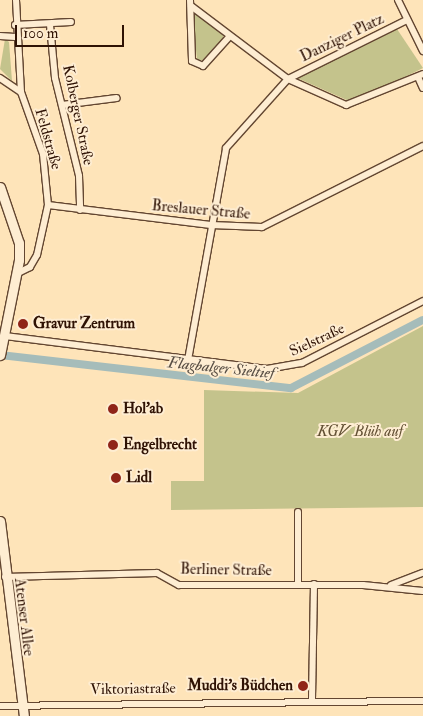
<!DOCTYPE html>
<meta charset="utf-8">
<style>
body{margin:0}
#map{position:relative;width:423px;height:716px;overflow:hidden;background:#fee4b9;font-family:"IM FELL Double Pica",serif}
div>[style]{position:absolute}
.green>*{inset:0;background:#c4c38c}
.canal>*{height:8px;margin:-4px;padding:0 4px;transform-origin:4px;border-radius:4px;background:#a5bcba}
.roads{filter:drop-shadow(1px 0 #634631) drop-shadow(-1px 0 #634631) drop-shadow(0 1px #634631) drop-shadow(0 -1px #634631)}
.minor>*{height:6px;margin:-3px;padding:0 3px;transform-origin:3px;border-radius:3px;background:#feedd2}
.tertiary>*{height:9px;margin:-4.5px;padding:0 4.5px;transform-origin:4.5px;border-radius:4.5px;background:#feedd2}
.dots>*{width:14px;height:14px;translate:-50% -50%;box-sizing:border-box;border:2px solid #feedd2;border-radius:50%}
span{translate:-50% -50%;white-space:nowrap;text-align:center;line-height:1.15;-webkit-text-stroke:4px #feedd2;paint-order:stroke}
.street-label{font-size:15px;color:#2f1204}
.poi-label{font-size:15px;color:#2f1204;font-weight:700}
.left{translate:0 -50%;text-align:left}
.right{translate:-100% -50%;text-align:right}
.park-label{font-size:15px;color:#635034;font-style:italic}
.water-label{font-size:16px;color:#584e44;font-style:italic}
.scale{position:absolute;left:15px;top:25px;width:109px;height:22px;box-sizing:border-box;border:2px solid #2f1204;border-top:0;padding-left:6px;font-size:15px;line-height:18px;white-space:nowrap;color:#2f1204;-webkit-text-stroke:4px #feedd2;paint-order:stroke}
</style>
<div id="map">
<div class="green">
<i style="clip-path:polygon(192px 10px,223px 34px,223px 42px,206px 60px,197px 60px)"></i>
<i style="clip-path:polygon(397px 29px,423px 68px,359px 100px,349px 101px,295px 77px)"></i>
<i style="clip-path:polygon(5px 39px,9px 42px,12px 81px,0 69px)"></i>
<i style="clip-path:polygon(423px 326px,423px 507px,171px 510px,171px 481px,204px 481px,204px 390px,298px 393px)"></i>
</div>
<div class="canal">
<i style="left:0;top:355px;width:293px;rotate:6.5deg"></i>
<i style="left:291px;top:388px;width:148px;rotate:-27.3deg"></i>
</div>
<div class="roads">
<div class="minor">
<i style="left:16px;top:0;width:92px;rotate:86.9deg"></i>
<i style="left:21px;top:92px;width:66px;rotate:70.5deg"></i>
<i style="left:43px;top:154px;width:51px;rotate:84.4deg"></i>
<i style="left:48px;top:205px;width:51px;rotate:102.4deg"></i>
<i style="left:37px;top:255px;width:14px;rotate:120deg"></i>
<i style="left:30px;top:267px;width:13px;rotate:153deg"></i>
<i style="left:190px;top:0;width:61px;rotate:88.1deg"></i>
<i style="left:192px;top:61px;width:12px;rotate:24deg"></i>
<i style="left:203px;top:66px;width:39px;rotate:-48deg"></i>
<i style="left:398px;top:0;width:57px;rotate:63.9deg"></i>
<i style="left:191px;top:6px;width:121px;rotate:37deg"></i>
<i style="left:288px;top:79px;width:64px;rotate:24.1deg"></i>
<i style="left:346px;top:105px;width:83px;rotate:-21.9deg"></i>
<i style="left:15px;top:25px;width:56px;rotate:-3.1deg"></i>
<i style="left:50px;top:25px;width:53px;rotate:84.6deg"></i>
<i style="left:55px;top:78px;width:101px;rotate:76.2deg"></i>
<i style="left:79px;top:176px;width:34px;rotate:88deg"></i>
<i style="left:0;top:36px;width:15px;rotate:4deg"></i>
<i style="left:418px;top:77px;width:12px;rotate:66deg"></i>
<i style="left:0;top:78px;width:25px;rotate:34deg"></i>
<i style="left:62px;top:105px;width:55px;rotate:-7.3deg"></i>
<i style="left:48px;top:205px;width:164px;rotate:7deg"></i>
<i style="left:211px;top:225px;width:51px;rotate:2.2deg"></i>
<i style="left:262px;top:227px;width:180px;rotate:-26.7deg"></i>
<i style="left:5px;top:336px;width:264px;rotate:7.2deg"></i>
<i style="left:267px;top:369px;width:36px;rotate:-10deg"></i>
<i style="left:302px;top:363px;width:136px;rotate:-27.1deg"></i>
<i style="left:188px;top:360px;width:215px;rotate:-79.8deg"></i>
<i style="left:226px;top:148px;width:93px;rotate:-48.1deg"></i>
<i style="left:288px;top:79px;width:133px;rotate:-26.4deg"></i>
<i style="left:298px;top:512px;width:72px;rotate:90deg"></i>
<i style="left:5px;top:577px;width:152px;rotate:-1.5deg"></i>
<i style="left:157px;top:573px;width:25px;rotate:29deg"></i>
<i style="left:179px;top:585px;width:184px"></i>
<i style="left:363px;top:585px;width:60px;rotate:5.7deg"></i>
<i style="left:391px;top:585px;width:34px;rotate:-21deg"></i>
<i style="left:312px;top:699px;width:115px;rotate:-89deg"></i>
<i style="left:0;top:706px;width:423px;rotate:-0.7deg"></i>
</div>
<div class="tertiary">
<i style="left:0;top:187px;width:59px;rotate:71.3deg"></i>
<i style="left:19px;top:243px;width:17px;rotate:90deg"></i>
<i style="left:19px;top:260px;width:97px;rotate:101.3deg"></i>
<i style="left:0;top:521px;width:196px;rotate:83deg"></i>
</div>
</div>
<div class="dots">
<i style="left:23px;top:324px;background:#8f2418"></i>
<i style="left:113px;top:409px;background:#8f2418"></i>
<i style="left:113px;top:445px;background:#8f2418"></i>
<i style="left:116px;top:478px;background:#8f2418"></i>
<i style="left:303px;top:686px;background:#8f2418"></i>
</div>
<div class="street-label">
<span style="left:342px;top:38px;rotate:-26deg">Danziger Platz</span>
<span style="left:78px;top:115px;rotate:78deg">Kolberger Straße</span>
<span style="left:48px;top:139px;rotate:74deg">Feldstraße</span>
<span style="left:201px;top:210px;rotate:5deg">Breslauer Straße</span>
<span style="left:317px;top:340px;rotate:-25deg">Sielstraße</span>
<span style="left:226px;top:570px;rotate:1deg">Berliner Straße</span>
<span style="left:24px;top:617px;rotate:83deg">Atenser Allee</span>
<span style="left:133px;top:689px;rotate:-1deg">Viktoriastraße</span>
</div>
<div class="poi-label">
<span class="left" style="left:33px;top:324px">Gravur Zentrum</span>
<span class="left" style="left:123px;top:409px">Hol'ab</span>
<span class="left" style="left:123px;top:445px">Engelbrecht</span>
<span class="left" style="left:126px;top:478px">Lidl</span>
<span class="right" style="left:293px;top:686px">Muddi's Büdchen</span>
</div>
<div class="park-label">
<span style="left:360px;top:432px">KGV Blüh auf</span>
</div>
<div class="water-label">
<span style="left:221px;top:368px;rotate:6deg">Flagbalger Sieltief</span>
</div>
<div class="scale">100 m</div>
</div>
